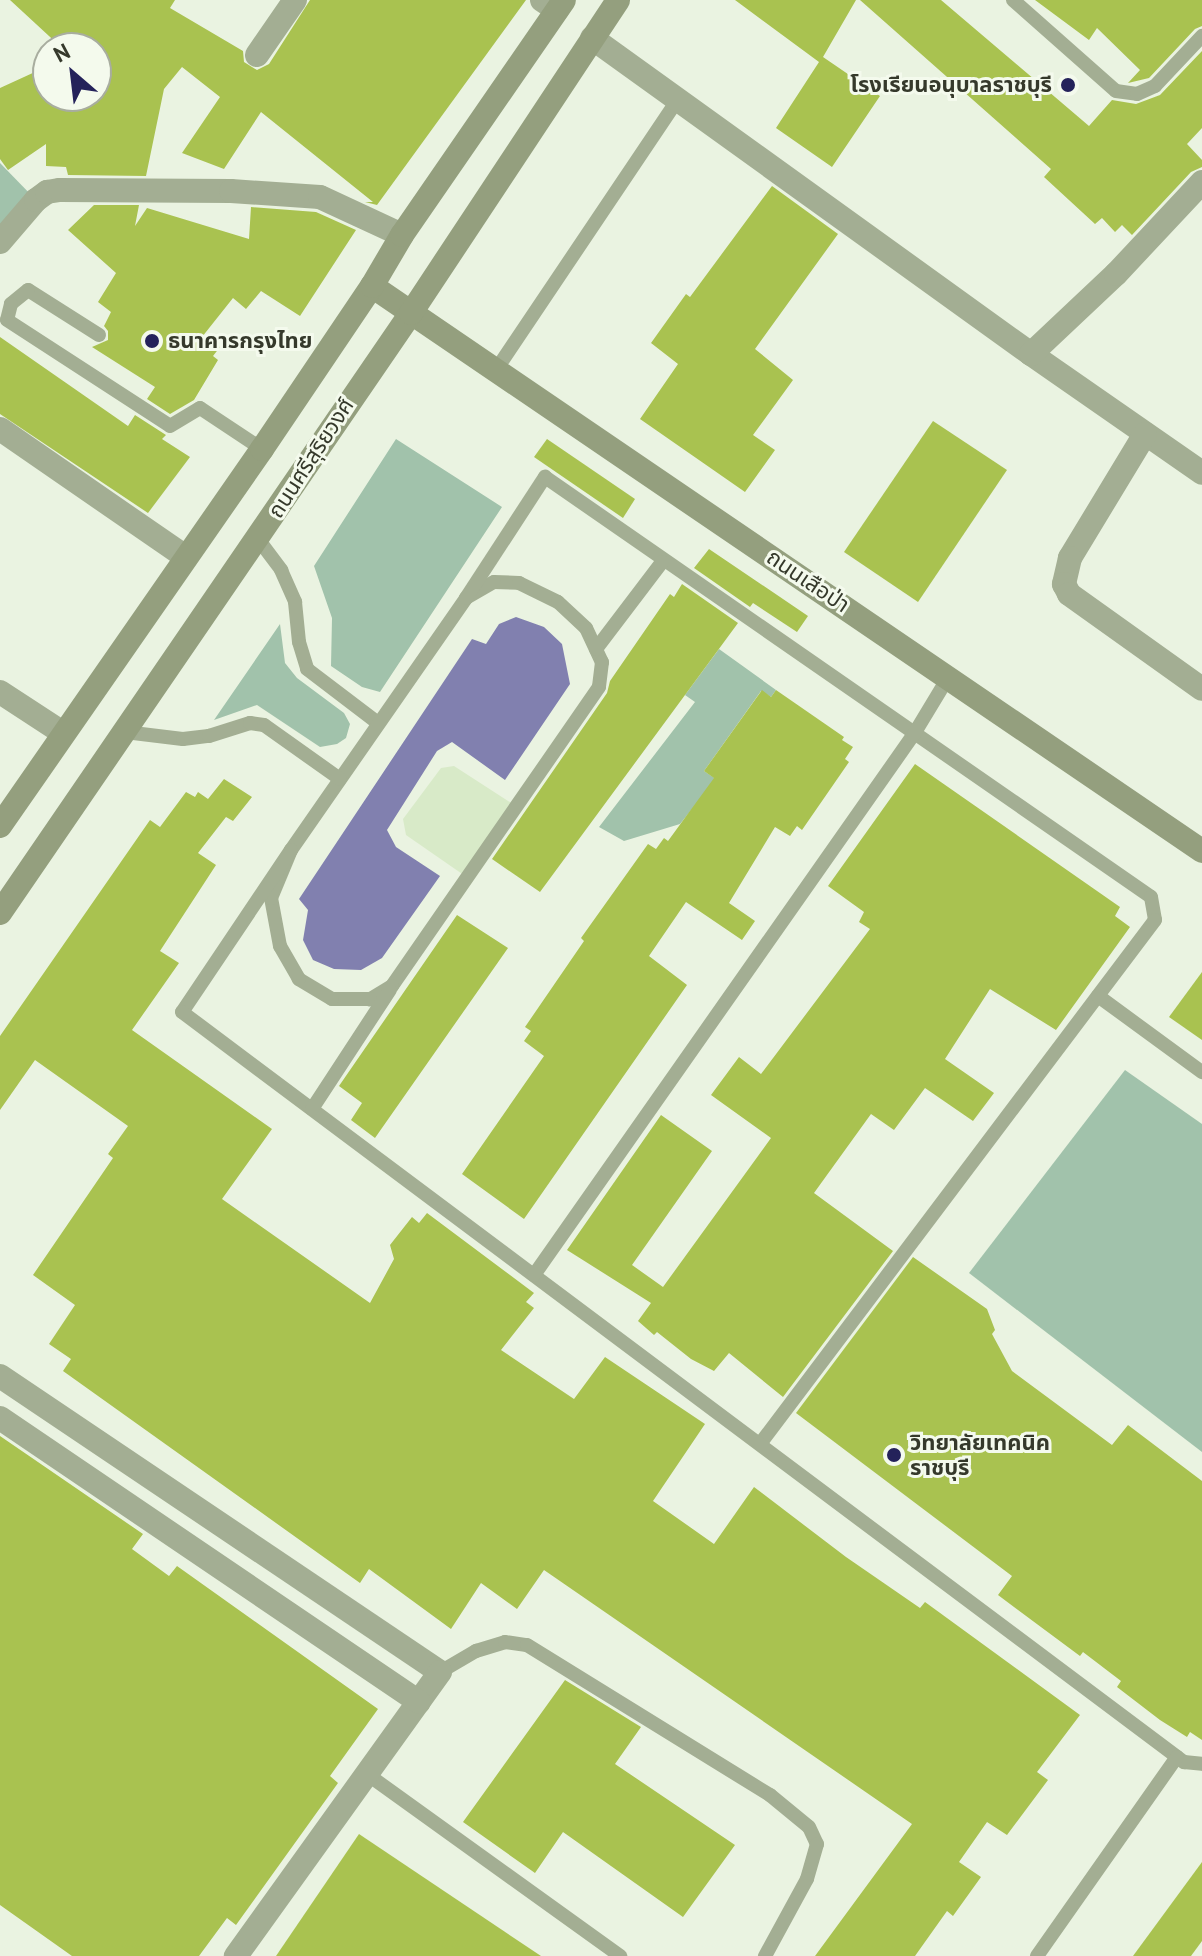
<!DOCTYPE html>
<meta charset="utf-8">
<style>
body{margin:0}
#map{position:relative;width:1202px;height:1956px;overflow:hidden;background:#eaf3e1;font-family:"PT Sans","Noto Sans Thai",sans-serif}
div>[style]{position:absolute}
.green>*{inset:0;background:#a1c2ab}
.plaza>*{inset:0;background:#d8eac8}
.water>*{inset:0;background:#8180af}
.building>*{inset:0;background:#a9c250}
.lane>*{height:14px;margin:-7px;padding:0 7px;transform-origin:7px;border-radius:7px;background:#a3ae93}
.street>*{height:24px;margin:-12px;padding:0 12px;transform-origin:12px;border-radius:12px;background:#a3ae93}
.secondary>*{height:24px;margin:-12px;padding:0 12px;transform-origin:12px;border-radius:12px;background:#949f7e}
.dots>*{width:22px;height:22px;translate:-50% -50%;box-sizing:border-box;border:4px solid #f4faed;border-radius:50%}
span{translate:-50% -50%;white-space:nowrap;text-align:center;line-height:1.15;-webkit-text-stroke:6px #f4faed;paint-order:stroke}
.poi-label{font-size:22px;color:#35392b;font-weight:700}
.right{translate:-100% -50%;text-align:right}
.left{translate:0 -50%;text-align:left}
.street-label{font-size:22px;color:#35392b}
.north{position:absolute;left:32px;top:32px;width:80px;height:80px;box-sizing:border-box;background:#f4faed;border:2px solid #a8ad9f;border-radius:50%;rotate:332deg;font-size:22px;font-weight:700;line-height:32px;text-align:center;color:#35392b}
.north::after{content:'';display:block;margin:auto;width:28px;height:36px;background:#24225a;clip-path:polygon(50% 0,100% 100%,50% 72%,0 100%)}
</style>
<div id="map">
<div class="green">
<i style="clip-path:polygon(0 163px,36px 200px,0 242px)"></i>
<i style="clip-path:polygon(396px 439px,502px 507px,380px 692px,362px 687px,331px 666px,332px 618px,314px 566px)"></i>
<i style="clip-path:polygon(280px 624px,285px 663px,297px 678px,344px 713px,350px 724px,346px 738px,337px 744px,320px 747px,257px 705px,214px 720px)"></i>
<i style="clip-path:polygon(719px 649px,776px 690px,771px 697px,761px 691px,704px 771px,716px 779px,680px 824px,624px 841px,599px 827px,695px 702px,685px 695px)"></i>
<i style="clip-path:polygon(1125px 1070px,1202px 1124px,1202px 1452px,969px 1273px)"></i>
</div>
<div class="plaza">
<i style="clip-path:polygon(454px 766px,516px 806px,468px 878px,406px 835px,403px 819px,441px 768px)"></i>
</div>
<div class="water">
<i style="clip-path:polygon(516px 617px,544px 627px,562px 644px,570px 684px,505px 780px,452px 742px,437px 751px,387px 830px,396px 847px,440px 876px,382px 958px,361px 970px,334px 969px,313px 960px,303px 940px,308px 910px,299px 899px,472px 639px,486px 644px,499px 624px)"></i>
</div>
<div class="building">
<i style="clip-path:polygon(10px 0,175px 0,170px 8px,243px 51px,244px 62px,257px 70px,269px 64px,310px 0,526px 0,377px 205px,365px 202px,373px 202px,261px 112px,224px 169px,182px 153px,220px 97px,182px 67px,164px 89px,146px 176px,68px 175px,66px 167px,46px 166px,46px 144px,8px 170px,0 159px,0 88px,48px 66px,48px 96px,96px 96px,96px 48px,62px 48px)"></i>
<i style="clip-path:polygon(735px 0,856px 0,823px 57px,880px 96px,832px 167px,776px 128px,819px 62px)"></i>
<i style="clip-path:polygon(860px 0,941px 0,1089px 126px,1112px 100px,1136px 104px,1160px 95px,1202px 51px,1202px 128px,1187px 144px,1202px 160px,1202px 167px,1191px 172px,1132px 235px,1122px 225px,1115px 232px,1102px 218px,1095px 224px,1044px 177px,1051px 169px)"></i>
<i style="clip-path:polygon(1035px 0,1202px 0,1202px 26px,1195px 29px,1149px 78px,1128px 83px,1140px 70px,1097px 28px,1089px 40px)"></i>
<i style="clip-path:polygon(772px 186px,838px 234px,755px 349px,793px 380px,753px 435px,775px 450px,745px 492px,640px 419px,678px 364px,651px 343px,686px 294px,690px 297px)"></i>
<i style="clip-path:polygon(94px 205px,139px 205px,135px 226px,147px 208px,249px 239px,251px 207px,316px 212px,356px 230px,300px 316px,261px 291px,246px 309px,233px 298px,202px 337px,220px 347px,213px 356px,218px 360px,194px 400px,170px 414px,147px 399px,155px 387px,92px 347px,108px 340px,108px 331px,104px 326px,111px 312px,98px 302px,116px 273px,68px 230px)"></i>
<i style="clip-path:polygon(0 337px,128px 426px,135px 415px,166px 435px,162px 439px,190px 457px,148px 513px,0 414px)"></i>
<i style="clip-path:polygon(933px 421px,1007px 470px,918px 602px,844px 552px)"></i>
<i style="clip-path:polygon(547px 439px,635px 499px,623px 518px,534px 457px)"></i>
<i style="clip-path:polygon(709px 549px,808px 616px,797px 632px,753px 603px,750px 607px,694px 568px)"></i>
<i style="clip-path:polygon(682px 584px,738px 623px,540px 892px,492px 859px,607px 693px,610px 681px,670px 594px,674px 597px)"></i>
<i style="clip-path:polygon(762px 690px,771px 697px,776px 690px,844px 737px,842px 740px,853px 747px,845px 759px,849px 762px,802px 830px,797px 826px,790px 836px,775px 827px,729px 903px,755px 921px,742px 940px,686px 902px,649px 956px,687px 985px,524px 1219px,462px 1174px,544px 1056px,524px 1041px,531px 1031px,525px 1027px,584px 941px,581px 938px,648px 844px,656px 849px,664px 838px,668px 841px,714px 778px,704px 771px)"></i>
<i style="clip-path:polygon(915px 764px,1120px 907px,1115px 916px,1130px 927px,1056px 1030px,990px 989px,945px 1059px,994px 1093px,973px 1121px,925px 1088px,894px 1130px,871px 1114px,814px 1193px,893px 1251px,783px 1397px,729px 1353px,714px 1371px,691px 1359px,657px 1332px,654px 1335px,638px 1321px,651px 1303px,567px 1250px,661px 1115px,712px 1151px,632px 1265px,663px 1287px,771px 1138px,711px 1095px,739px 1057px,761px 1074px,870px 929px,859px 922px,864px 912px,828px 886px)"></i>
<i style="clip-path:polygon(224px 779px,252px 797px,233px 821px,226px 817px,198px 853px,216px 865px,160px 951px,179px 963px,132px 1030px,272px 1129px,222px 1199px,370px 1303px,394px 1259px,390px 1245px,412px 1217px,419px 1223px,427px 1213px,534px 1293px,526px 1302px,534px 1308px,501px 1350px,574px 1399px,605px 1357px,705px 1424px,653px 1501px,714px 1544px,754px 1487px,846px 1557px,920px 1608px,925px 1602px,1080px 1715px,1037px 1772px,1048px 1780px,1007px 1835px,987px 1822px,959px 1862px,981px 1877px,953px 1916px,947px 1911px,915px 1956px,815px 1956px,912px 1824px,544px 1570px,517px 1609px,481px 1583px,451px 1629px,369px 1569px,360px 1583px,63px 1371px,71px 1359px,49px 1344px,75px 1305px,33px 1275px,113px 1158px,108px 1154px,128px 1126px,35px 1060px,0 1110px,0 1036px,150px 820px,160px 827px,186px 792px,195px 797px,198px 792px,208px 799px)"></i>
<i style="clip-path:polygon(457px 915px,508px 948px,375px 1138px,351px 1120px,362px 1103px,339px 1086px)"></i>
<i style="clip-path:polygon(1202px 972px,1202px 1040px,1169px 1017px)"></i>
<i style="clip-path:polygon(913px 1257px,987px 1309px,995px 1330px,992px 1334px,1012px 1371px,1112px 1445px,1128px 1425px,1202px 1481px,1202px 1740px,1190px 1732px,1187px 1737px,1160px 1720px,1117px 1687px,1121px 1681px,1083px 1652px,1080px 1656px,998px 1595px,1012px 1576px,796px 1413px)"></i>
<i style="clip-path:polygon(0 1436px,143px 1534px,132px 1549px,169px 1576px,177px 1566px,378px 1709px,330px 1776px,338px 1783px,236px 1925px,227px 1918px,199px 1956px,72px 1956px,0 1905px)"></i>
<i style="clip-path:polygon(565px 1680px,641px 1727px,615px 1764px,735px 1845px,683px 1917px,563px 1832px,535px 1873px,463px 1822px)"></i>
<i style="clip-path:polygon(359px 1834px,541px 1956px,276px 1956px)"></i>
<i style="clip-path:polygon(1202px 1862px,1202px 1941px,1191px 1956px,1133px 1956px)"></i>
</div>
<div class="lane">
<i style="left:1013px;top:0;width:137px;rotate:41.5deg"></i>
<i style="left:1116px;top:91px;width:21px;rotate:8deg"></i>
<i style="left:1137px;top:94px;width:20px;rotate:-24deg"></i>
<i style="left:1155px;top:86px;width:69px;rotate:-46.8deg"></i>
<i style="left:99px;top:335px;width:84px;rotate:-147.6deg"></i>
<i style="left:28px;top:290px;width:22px;rotate:141deg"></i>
<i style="left:11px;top:304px;width:16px;rotate:104deg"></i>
<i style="left:7px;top:320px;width:194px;rotate:33deg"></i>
<i style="left:170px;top:426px;width:35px;rotate:-31deg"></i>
<i style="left:200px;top:408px;width:74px;rotate:33.5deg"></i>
<i style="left:496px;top:370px;width:324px;rotate:-56.1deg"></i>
<i style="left:258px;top:539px;width:39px;rotate:53deg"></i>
<i style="left:281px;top:570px;width:35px;rotate:66deg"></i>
<i style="left:295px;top:602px;width:40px;rotate:84.3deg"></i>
<i style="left:299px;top:642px;width:28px;rotate:73deg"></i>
<i style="left:307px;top:669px;width:89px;rotate:37.3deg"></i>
<i style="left:494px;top:582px;width:25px;rotate:2deg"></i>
<i style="left:519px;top:583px;width:43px;rotate:26deg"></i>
<i style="left:558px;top:602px;width:38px;rotate:43deg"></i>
<i style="left:586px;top:628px;width:38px;rotate:65deg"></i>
<i style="left:602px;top:662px;width:25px;rotate:97deg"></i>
<i style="left:599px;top:687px;width:364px;rotate:124.7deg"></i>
<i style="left:392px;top:986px;width:26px;rotate:149deg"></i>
<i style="left:370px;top:999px;width:38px;rotate:180deg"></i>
<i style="left:332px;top:999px;width:39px;rotate:-149deg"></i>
<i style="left:299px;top:979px;width:38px;rotate:-120deg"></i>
<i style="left:280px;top:946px;width:49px;rotate:-100.6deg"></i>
<i style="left:271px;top:898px;width:52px;rotate:-67.4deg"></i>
<i style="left:291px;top:850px;width:307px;rotate:-55.2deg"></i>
<i style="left:466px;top:598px;width:32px;rotate:-30deg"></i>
<i style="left:466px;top:598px;width:145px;rotate:-56.9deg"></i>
<i style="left:545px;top:477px;width:737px;rotate:34.72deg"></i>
<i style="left:1151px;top:897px;width:23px;rotate:80deg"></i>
<i style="left:1155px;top:920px;width:656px;rotate:127.01deg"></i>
<i style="left:596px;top:649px;width:109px;rotate:-52.8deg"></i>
<i style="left:125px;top:732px;width:58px;rotate:6.9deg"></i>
<i style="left:183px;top:739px;width:26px;rotate:-7deg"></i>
<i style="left:209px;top:736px;width:43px;rotate:-17.6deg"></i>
<i style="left:250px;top:723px;width:14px;rotate:8deg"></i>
<i style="left:264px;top:725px;width:93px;rotate:35.4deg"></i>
<i style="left:291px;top:850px;width:195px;rotate:123.9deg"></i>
<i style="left:182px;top:1012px;width:1243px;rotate:36.82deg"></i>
<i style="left:1177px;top:1757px;width:9px;rotate:36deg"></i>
<i style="left:1184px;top:1762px;width:18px;rotate:6deg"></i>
<i style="left:1098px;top:996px;width:129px;rotate:36.2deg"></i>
<i style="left:312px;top:1109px;width:142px;rotate:-56.8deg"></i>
<i style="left:534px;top:1275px;width:661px;rotate:-54.92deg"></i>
<i style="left:914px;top:734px;width:68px;rotate:-58.9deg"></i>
<i style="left:440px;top:1672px;width:42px;rotate:-30.3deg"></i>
<i style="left:476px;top:1651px;width:30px;rotate:-17deg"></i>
<i style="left:505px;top:1642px;width:22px;rotate:8deg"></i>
<i style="left:527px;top:1645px;width:286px;rotate:31.7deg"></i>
<i style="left:770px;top:1795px;width:50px;rotate:39.4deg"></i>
<i style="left:809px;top:1827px;width:19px;rotate:65deg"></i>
<i style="left:817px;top:1844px;width:36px;rotate:106deg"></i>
<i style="left:807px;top:1879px;width:88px;rotate:118.6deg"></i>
<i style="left:367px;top:1774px;width:312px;rotate:35.7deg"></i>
<i style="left:1037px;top:1956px;width:243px;rotate:-54.9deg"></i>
</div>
<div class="street">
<i style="left:542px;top:0;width:18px;rotate:34deg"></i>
<i style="left:592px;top:38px;width:541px;rotate:35.75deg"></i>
<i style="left:1031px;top:354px;width:208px;rotate:34.8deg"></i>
<i style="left:257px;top:55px;width:67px;rotate:-55.4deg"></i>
<i style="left:0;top:242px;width:55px;rotate:-49.4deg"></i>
<i style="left:36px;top:200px;width:14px;rotate:-36deg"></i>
<i style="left:47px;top:192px;width:13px;rotate:-9deg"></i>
<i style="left:60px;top:190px;width:171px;rotate:0.3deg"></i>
<i style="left:231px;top:191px;width:89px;rotate:3.9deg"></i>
<i style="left:320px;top:197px;width:90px;rotate:24.9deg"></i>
<i style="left:1031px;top:354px;width:117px;rotate:-43.3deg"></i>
<i style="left:1116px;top:274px;width:126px;rotate:-46.9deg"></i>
<i style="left:0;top:429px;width:224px;rotate:34.6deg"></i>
<i style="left:1145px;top:434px;width:145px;rotate:121.2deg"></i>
<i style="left:1070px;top:558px;width:27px;rotate:103deg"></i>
<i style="left:1064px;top:584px;width:11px;rotate:63deg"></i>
<i style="left:1069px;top:594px;width:163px;rotate:35.5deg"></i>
<i style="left:0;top:692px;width:75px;rotate:33.1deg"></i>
<i style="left:0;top:1376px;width:530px;rotate:33.93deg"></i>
<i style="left:440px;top:1672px;width:350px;rotate:125.7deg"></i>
<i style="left:0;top:1418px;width:506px;rotate:34.13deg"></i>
</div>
<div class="secondary">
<i style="left:372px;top:286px;width:1004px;rotate:34.24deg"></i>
<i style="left:0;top:826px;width:459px;rotate:-55.2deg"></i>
<i style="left:262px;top:449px;width:197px;rotate:-56deg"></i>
<i style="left:372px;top:286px;width:59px;rotate:-59.5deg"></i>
<i style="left:402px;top:235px;width:285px;rotate:-55.4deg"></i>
<i style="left:0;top:913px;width:727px;rotate:-55.59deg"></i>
<i style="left:411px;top:313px;width:375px;rotate:-56.5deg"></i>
</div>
<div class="dots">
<i style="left:1068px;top:85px;background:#24225a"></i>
<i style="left:152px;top:341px;background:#24225a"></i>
<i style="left:894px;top:1455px;background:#24225a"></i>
</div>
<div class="poi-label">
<span class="right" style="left:1052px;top:85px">โรงเรียนอนุบาลราชบุรี</span>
<span class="left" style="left:168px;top:341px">ธนาคารกรุงไทย</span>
<span class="left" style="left:910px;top:1455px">วิทยาลัยเทคนิค<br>ราชบุรี</span>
</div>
<div class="street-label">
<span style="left:311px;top:458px;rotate:-57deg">ถนนศรีสุริยวงศ์</span>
<span style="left:808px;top:581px;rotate:34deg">ถนนเสือป่า</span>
</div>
<div class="north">N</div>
</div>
